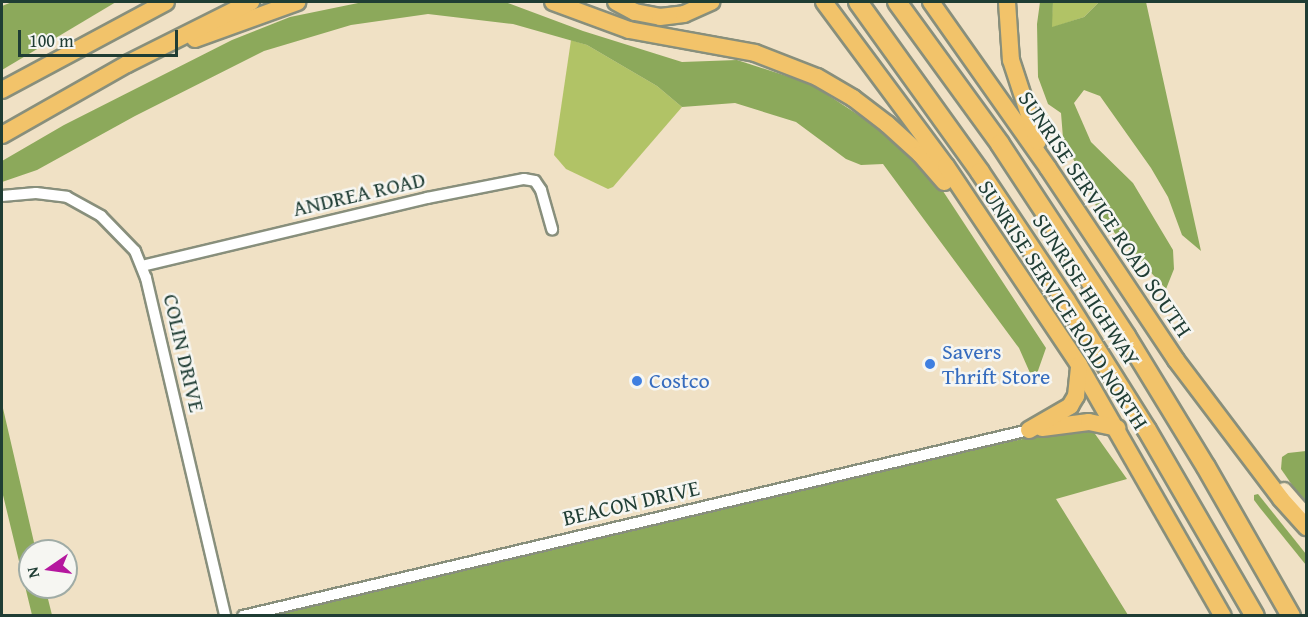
<!DOCTYPE html>
<style>
body{margin:0}
#map{position:relative;width:1308px;height:617px;overflow:hidden;background:#f0e1c5;font-family:"Gentium Book Plus",serif}
div>[style]{position:absolute}
.green>*{inset:0;background:#b1c366}
.forest>*{inset:0;background:#8ca95b}
.roads{filter:drop-shadow(2px 0 #888f7c) drop-shadow(-2px 0 #888f7c) drop-shadow(0 2px #888f7c) drop-shadow(0 -2px #888f7c)}
.minor>*{height:10px;margin:-5px;padding:0 5px;transform-origin:5px;border-radius:5px;background:#fff}
.secondary>*{height:14px;margin:-7px;padding:0 7px;transform-origin:7px;border-radius:7px;background:#fae7c3}
.trunk>*{height:16px;margin:-8px;padding:0 8px;transform-origin:8px;border-radius:8px;background:#f2c36a}
.motorway>*{height:18px;margin:-9px;padding:0 9px;transform-origin:9px;border-radius:9px;background:#f2c36a}
.dots>*{width:16px;height:16px;translate:-50% -50%;box-sizing:border-box;border:3px solid #f6f6f2;border-radius:50%}
span{translate:-50% -50%;white-space:nowrap;text-align:center;line-height:1.15;-webkit-text-stroke:5px #f6f6f2;paint-order:stroke}
.street-label{font-size:22px;color:#1f3d34}
.shop-label{font-size:22px;color:#366cbe}
.left{translate:0 -50%;text-align:left}
.frame{position:absolute;inset:0;border:3px solid #1f3d34;pointer-events:none}
.north{position:absolute;left:18px;top:539px;width:60px;height:60px;box-sizing:border-box;background:#f6f6f2;border:2px solid #a0aca6;border-radius:50%;rotate:257deg;font-size:16px;font-weight:700;line-height:24px;text-align:center;color:#1f3d34}
.north::after{content:'';display:block;margin:auto;width:21px;height:27px;background:#b5179e;clip-path:polygon(50% 0,100% 100%,50% 72%,0 100%)}
.scale{position:absolute;left:18px;top:30px;width:160px;height:27px;box-sizing:border-box;border:3px solid #1f3d34;border-top:0;padding-left:8px;font-size:18px;line-height:21px;white-space:nowrap;color:#1f3d34;-webkit-text-stroke:4px #f6f6f2;paint-order:stroke}
</style>
<div id="map">
<div class="green">
<i style="clip-path:polygon(1053px 2px,1099px 2px,1084px 17px,1051px 28px)"></i>
<i style="clip-path:polygon(571px 40px,587px 45px,657px 86px,682px 107px,613px 187px,608px 189px,566px 169px,554px 155px)"></i>
</div>
<div class="forest">
<i style="clip-path:polygon(12px 2px,116px 2px,2px 70px,2px 6px)"></i>
<i style="clip-path:polygon(363px 2px,505px 2px,583px 31px,682px 62px,737px 60px,811px 84px,886px 133px,939px 185px,1046px 348px,1034px 382px,1019px 348px,883px 164px,861px 165px,846px 159px,796px 122px,735px 103px,682px 107px,657px 86px,587px 45px,513px 24px,428px 14px,351px 25px,264px 51px,135px 116px,37px 170px,2px 182px,2px 161px,64px 125px,232px 40px,290px 17px)"></i>
<i style="clip-path:polygon(1040px 2px,1053px 2px,1052px 27px,1084px 17px,1099px 2px,1146px 2px,1201px 251px,1182px 235px,1168px 197px,1151px 168px,1100px 96px,1084px 90px,1074px 103px,1091px 142px,1133px 183px,1173px 250px,1174px 269px,1166px 289px,1103px 220px,1063px 138px,1061px 113px,1048px 104px,1038px 77px,1037px 24px)"></i>
<i style="clip-path:polygon(2px 404px,36px 551px,30px 551px,30px 587px,45px 587px,52px 615px,32px 615px,2px 491px)"></i>
<i style="clip-path:polygon(1088px 424px,1127px 479px,1056px 499px,1128px 615px,247px 616px)"></i>
<i style="clip-path:polygon(1306px 451px,1306px 505px,1281px 469px,1282px 457px,1288px 453px)"></i>
<i style="clip-path:polygon(1258px 494px,1306px 554px,1306px 565px,1260px 508px,1254px 500px,1254px 495px)"></i>
</div>
<div class="roads">
<div class="minor">
<i style="left:2px;top:196px;width:34px;rotate:-5deg"></i>
<i style="left:36px;top:193px;width:31px;rotate:7deg"></i>
<i style="left:67px;top:197px;width:39px;rotate:29deg"></i>
<i style="left:101px;top:216px;width:49px;rotate:45.8deg"></i>
<i style="left:135px;top:251px;width:29px;rotate:68deg"></i>
<i style="left:146px;top:278px;width:347px;rotate:76.8deg"></i>
<i style="left:142px;top:266px;width:293px;rotate:-13.4deg"></i>
<i style="left:427px;top:198px;width:99px;rotate:-11.1deg"></i>
<i style="left:524px;top:179px;width:11px;rotate:10deg"></i>
<i style="left:535px;top:181px;width:11px;rotate:56deg"></i>
<i style="left:541px;top:190px;width:41px;rotate:74.2deg"></i>
<i style="left:243px;top:616px;width:808px;rotate:-13.31deg"></i>
</div>
<div class="secondary">
<i style="left:1284px;top:490px;width:33px;rotate:49deg"></i>
</div>
<div class="trunk">
<i style="left:553px;top:2px;width:81px;rotate:20.2deg"></i>
<i style="left:629px;top:30px;width:128px;rotate:10.3deg"></i>
<i style="left:755px;top:53px;width:66px;rotate:21.2deg"></i>
<i style="left:817px;top:77px;width:42px;rotate:30.3deg"></i>
<i style="left:853px;top:98px;width:43px;rotate:37.4deg"></i>
<i style="left:887px;top:124px;width:45px;rotate:42.3deg"></i>
<i style="left:920px;top:154px;width:37px;rotate:49deg"></i>
<i style="left:616px;top:2px;width:21px;rotate:28deg"></i>
<i style="left:635px;top:12px;width:25px;rotate:11deg"></i>
<i style="left:660px;top:17px;width:24px;rotate:-7deg"></i>
<i style="left:684px;top:14px;width:30px;rotate:-24deg"></i>
<i style="left:824px;top:2px;width:204px;rotate:53.4deg"></i>
<i style="left:946px;top:166px;width:239px;rotate:56.2deg"></i>
<i style="left:1079px;top:365px;width:289px;rotate:60.2deg"></i>
<i style="left:931px;top:2px;width:203px;rotate:54.8deg"></i>
<i style="left:1048px;top:168px;width:231px;rotate:56.3deg"></i>
<i style="left:1176px;top:360px;width:174px;rotate:52.9deg"></i>
<i style="left:1281px;top:499px;width:38px;rotate:48deg"></i>
<i style="left:1007px;top:2px;width:58px;rotate:86.1deg"></i>
<i style="left:1011px;top:60px;width:86px;rotate:71.8deg"></i>
<i style="left:195px;top:39px;width:109px;rotate:-19.9deg"></i>
<i style="left:2px;top:90px;width:186px;rotate:-28.2deg"></i>
<i style="left:2px;top:135px;width:144px;rotate:-29.6deg"></i>
<i style="left:127px;top:64px;width:139px;rotate:-26.6deg"></i>
<i style="left:1042px;top:428px;width:47px;rotate:-7.3deg"></i>
<i style="left:1089px;top:422px;width:29px;rotate:12deg"></i>
<i style="left:1029px;top:430px;width:48px;rotate:-30.3deg"></i>
<i style="left:1070px;top:406px;width:12px;rotate:-59deg"></i>
<i style="left:1076px;top:396px;width:31px;rotate:-84deg"></i>
</div>
<div class="motorway">
<i style="left:858px;top:2px;width:209px;rotate:54.3deg"></i>
<i style="left:980px;top:172px;width:155px;rotate:56.3deg"></i>
<i style="left:1066px;top:301px;width:152px;rotate:57.9deg"></i>
<i style="left:1147px;top:430px;width:215px;rotate:59.9deg"></i>
<i style="left:897px;top:2px;width:175px;rotate:54deg"></i>
<i style="left:1000px;top:144px;width:230px;rotate:56.7deg"></i>
<i style="left:1126px;top:336px;width:153px;rotate:58.6deg"></i>
<i style="left:1206px;top:467px;width:172px;rotate:60.3deg"></i>
</div>
</div>
<div class="dots">
<i style="left:930px;top:364px;background:#3f7fe0"></i>
<i style="left:637px;top:381px;background:#3f7fe0"></i>
</div>
<div class="street-label">
<span style="left:359px;top:194px;rotate:-13deg">ANDREA ROAD</span>
<span style="left:1105px;top:214px;rotate:56deg">SUNRISE SERVICE ROAD SOUTH</span>
<span style="left:1086px;top:290px;rotate:57deg">SUNRISE HIGHWAY</span>
<span style="left:1063px;top:305px;rotate:57deg">SUNRISE SERVICE ROAD NORTH</span>
<span style="left:184px;top:353px;rotate:77deg">COLIN DRIVE</span>
<span style="left:631px;top:503px;rotate:-13deg">BEACON DRIVE</span>
</div>
<div class="shop-label">
<span class="left" style="left:942px;top:364px">Savers<br>Thrift Store</span>
<span class="left" style="left:649px;top:381px">Costco</span>
</div>
<div class="frame"></div>
<div class="north">N</div>
<div class="scale">100 m</div>
</div>
